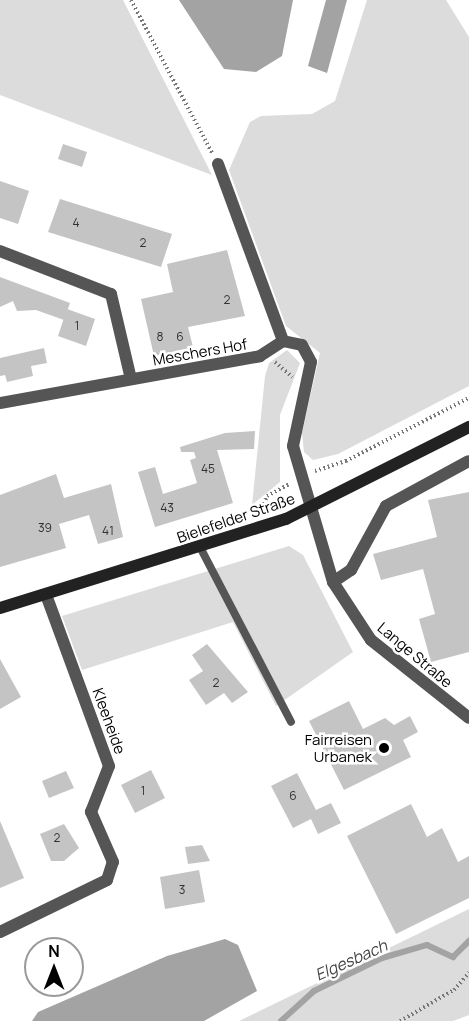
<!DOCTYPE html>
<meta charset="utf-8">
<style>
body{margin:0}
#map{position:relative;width:469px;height:1021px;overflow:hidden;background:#fff;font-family:Manrope,sans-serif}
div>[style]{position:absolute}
.green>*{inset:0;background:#dcdcdc}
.water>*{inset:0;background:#a3a3a3}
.stream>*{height:6px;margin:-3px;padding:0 3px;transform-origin:3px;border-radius:3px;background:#a3a3a3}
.building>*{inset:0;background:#c4c4c4}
.path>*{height:4px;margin-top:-2px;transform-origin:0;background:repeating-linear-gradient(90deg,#777 0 1.5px,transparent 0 4.5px)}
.lane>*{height:8px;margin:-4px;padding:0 4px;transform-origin:4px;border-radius:4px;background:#555}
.street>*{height:12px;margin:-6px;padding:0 6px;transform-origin:6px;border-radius:6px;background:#555}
.secondary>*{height:12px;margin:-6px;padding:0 6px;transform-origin:6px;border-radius:6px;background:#222}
.dots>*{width:16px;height:16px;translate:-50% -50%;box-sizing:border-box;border:3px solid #fff;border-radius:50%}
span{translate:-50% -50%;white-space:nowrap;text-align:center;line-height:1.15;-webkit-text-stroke:5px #fff;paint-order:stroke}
.number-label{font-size:12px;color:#313131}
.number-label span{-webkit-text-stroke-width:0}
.street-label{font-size:15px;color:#000}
.poi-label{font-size:15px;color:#000}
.right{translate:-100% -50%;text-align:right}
.water-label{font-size:16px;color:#444;font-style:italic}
.north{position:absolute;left:24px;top:937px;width:60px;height:60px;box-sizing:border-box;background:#fff;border:2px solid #999;border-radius:50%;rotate:0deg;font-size:16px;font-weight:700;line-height:24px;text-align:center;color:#000}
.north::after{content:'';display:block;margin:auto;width:21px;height:27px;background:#000;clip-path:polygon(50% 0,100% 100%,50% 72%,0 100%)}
</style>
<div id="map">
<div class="green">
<i style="clip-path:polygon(0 0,123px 0,212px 175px,0 95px)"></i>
<i style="clip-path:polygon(367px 0,446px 0,469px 37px,469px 386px,338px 454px,313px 460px,304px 452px,302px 433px,320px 353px,286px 326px,229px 170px,250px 122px,261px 116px,312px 114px,335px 101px)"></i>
<i style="clip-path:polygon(287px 350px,300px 363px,280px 415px,280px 482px,252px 505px,265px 376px,269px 363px)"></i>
<i style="clip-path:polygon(289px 546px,303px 555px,353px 652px,276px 706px,233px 622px,82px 670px,62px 616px)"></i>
<i style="clip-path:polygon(469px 909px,469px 1015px,453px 1021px,239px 1021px)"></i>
</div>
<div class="water">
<i style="clip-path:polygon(179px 0,293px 0,282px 56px,256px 72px,224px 69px)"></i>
<i style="clip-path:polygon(326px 0,347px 0,327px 73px,308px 66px)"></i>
<i style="clip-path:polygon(225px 939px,238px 945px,257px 991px,204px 1021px,32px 1021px,38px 1012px,167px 956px)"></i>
</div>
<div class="stream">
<i style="left:281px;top:1021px;width:45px;rotate:-42.3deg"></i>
<i style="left:314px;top:991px;width:76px;rotate:-25.9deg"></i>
<i style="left:382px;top:958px;width:47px;rotate:-16.1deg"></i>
<i style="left:427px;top:945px;width:29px;rotate:25deg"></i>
<i style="left:453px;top:957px;width:23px;rotate:-45deg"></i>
</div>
<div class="building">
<i style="clip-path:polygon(63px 144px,87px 152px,82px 167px,58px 159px)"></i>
<i style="clip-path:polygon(0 181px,29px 191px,18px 224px,0 218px)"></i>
<i style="clip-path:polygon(60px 199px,172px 234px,161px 267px,48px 232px)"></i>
<i style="clip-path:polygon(227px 250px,245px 316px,188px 327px,193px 347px,154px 356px,141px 299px,173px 292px,167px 264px)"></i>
<i style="clip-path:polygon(0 277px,70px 303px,64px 320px,36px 310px,17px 311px,13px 301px,0 307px)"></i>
<i style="clip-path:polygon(67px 309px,95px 319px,86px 346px,58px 336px)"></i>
<i style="clip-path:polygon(44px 348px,47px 363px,31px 366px,33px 376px,7px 382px,5px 375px,0 376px,0 358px)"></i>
<i style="clip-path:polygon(255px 431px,254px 449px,217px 450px,233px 503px,155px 527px,138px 472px,155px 467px,163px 494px,197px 483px,190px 460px,196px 458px,194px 452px,181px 452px,180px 447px,225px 433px)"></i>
<i style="clip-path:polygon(56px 474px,64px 498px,111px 484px,123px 537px,98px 544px,89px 515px,59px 524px,66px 548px,0 567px,0 495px)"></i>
<i style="clip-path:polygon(469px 492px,469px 652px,431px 662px,419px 619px,435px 614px,423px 569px,381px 580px,373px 554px,437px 537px,428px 500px)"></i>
<i style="clip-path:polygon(207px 644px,248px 692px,232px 703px,224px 693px,206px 705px,189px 680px,203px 671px,192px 655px)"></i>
<i style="clip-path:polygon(0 659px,21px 697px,0 709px)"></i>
<i style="clip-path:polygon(349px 701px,363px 729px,385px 718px,394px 725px,410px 716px,418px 732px,403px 740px,411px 757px,344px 790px,309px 721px)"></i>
<i style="clip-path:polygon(151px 770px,165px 798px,135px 813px,121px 785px)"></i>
<i style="clip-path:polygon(66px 771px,74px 788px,49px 798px,42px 781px)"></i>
<i style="clip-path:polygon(297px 773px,316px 810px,331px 803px,341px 823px,318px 834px,311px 819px,293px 828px,271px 786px)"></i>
<i style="clip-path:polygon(411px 804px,427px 837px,442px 828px,458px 862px,469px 856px,469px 898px,396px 934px,347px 836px)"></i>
<i style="clip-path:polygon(0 821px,24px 878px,0 888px)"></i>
<i style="clip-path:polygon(64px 824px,79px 848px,64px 861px,51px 861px,40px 834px)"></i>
<i style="clip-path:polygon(202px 845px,210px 861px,188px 864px,185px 847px)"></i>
<i style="clip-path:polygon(199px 870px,205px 902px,165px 909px,160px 877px)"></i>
</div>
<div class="path">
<i style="left:131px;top:0;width:173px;rotate:62.1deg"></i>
<i style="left:275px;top:362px;width:23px;rotate:41deg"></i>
<i style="left:315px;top:471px;width:33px;rotate:-18deg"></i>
<i style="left:346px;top:461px;width:138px;rotate:-27.1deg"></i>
<i style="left:260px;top:512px;width:17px;rotate:-66deg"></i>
<i style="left:267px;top:496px;width:26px;rotate:-28deg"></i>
<i style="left:400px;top:1021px;width:62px;rotate:-29.9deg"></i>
<i style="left:454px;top:990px;width:23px;rotate:-49deg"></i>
</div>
<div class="lane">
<i style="left:200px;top:547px;width:197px;rotate:62.5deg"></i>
</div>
<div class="street">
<i style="left:218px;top:164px;width:189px;rotate:69.8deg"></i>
<i style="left:0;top:251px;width:119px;rotate:21.2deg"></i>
<i style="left:111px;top:294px;width:87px;rotate:76.8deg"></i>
<i style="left:0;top:403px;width:264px;rotate:-10.2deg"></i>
<i style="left:260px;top:356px;width:27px;rotate:-33deg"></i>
<i style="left:283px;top:341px;width:19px;rotate:12deg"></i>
<i style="left:302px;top:345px;width:19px;rotate:62deg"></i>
<i style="left:311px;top:362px;width:86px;rotate:102.1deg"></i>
<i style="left:293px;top:446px;width:142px;rotate:73.6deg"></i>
<i style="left:333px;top:582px;width:69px;rotate:56.8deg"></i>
<i style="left:371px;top:640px;width:125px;rotate:38.5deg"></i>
<i style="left:333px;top:582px;width:22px;rotate:-34deg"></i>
<i style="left:351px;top:570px;width:73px;rotate:-61.3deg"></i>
<i style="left:386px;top:506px;width:94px;rotate:-28.5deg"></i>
<i style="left:0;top:932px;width:119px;rotate:-25.9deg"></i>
<i style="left:107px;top:880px;width:19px;rotate:-72deg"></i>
<i style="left:113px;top:862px;width:55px;rotate:-113.7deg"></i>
<i style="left:91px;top:812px;width:49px;rotate:-68.6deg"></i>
<i style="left:109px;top:766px;width:182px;rotate:-110.2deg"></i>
</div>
<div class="secondary">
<i style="left:0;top:608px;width:300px;rotate:-17.3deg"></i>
<i style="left:286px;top:519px;width:205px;rotate:-26.7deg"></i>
</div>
<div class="dots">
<i style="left:384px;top:748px;background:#000"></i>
</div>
<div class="number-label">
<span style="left:76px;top:223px">4</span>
<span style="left:143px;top:243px">2</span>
<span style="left:227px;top:300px">2</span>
<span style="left:77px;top:326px">1</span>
<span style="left:160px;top:337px">8</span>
<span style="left:180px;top:337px">6</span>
<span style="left:208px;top:469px">45</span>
<span style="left:167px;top:508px">43</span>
<span style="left:45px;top:528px">39</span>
<span style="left:108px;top:531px">41</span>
<span style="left:216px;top:683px">2</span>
<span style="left:143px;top:791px">1</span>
<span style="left:293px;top:796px">6</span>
<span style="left:57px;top:838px">2</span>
<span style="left:182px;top:890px">3</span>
</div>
<div class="street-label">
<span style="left:200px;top:352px;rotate:-10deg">Meschers Hof</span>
<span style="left:236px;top:518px;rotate:-19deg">Bielefelder Straße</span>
<span style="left:415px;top:655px;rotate:40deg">Lange Straße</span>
<span style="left:109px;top:721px;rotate:70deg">Kleeheide</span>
</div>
<div class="poi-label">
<span class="right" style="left:372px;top:748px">Fairreisen<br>Urbanek</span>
</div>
<div class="water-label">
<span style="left:351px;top:960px;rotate:-24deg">Elgesbach</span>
</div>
<div class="north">N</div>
</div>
